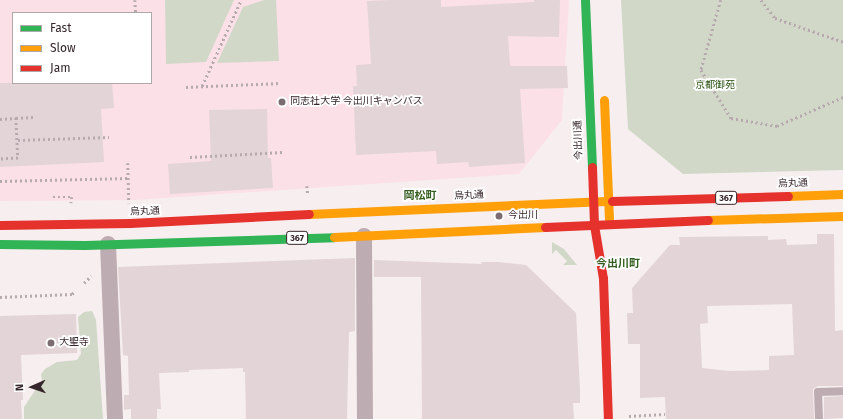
<!DOCTYPE html>
<meta charset="utf-8">
<style>
body{margin:0}
#map{position:relative;width:843px;height:419px;overflow:hidden;background:#f7eef0;font-family:"Fira Sans","Noto Sans JP",sans-serif}
div>[style]{position:absolute}
.built>*{inset:0;background:#fbe0e8}
.green>*{inset:0;background:#d1d8c8}
.building>*{inset:0;background:#e3d4d8}
.path>*{height:2.5px;margin-top:-1.25px;transform-origin:0;background:repeating-linear-gradient(90deg,#b6aaae 0 2px,transparent 0 5px)}
.lane>*{height:8px;margin:-4px;padding:0 4px;transform-origin:4px;border-radius:4px;background:#bdadb2}
.street>*{height:16px;margin:-8px;padding:0 8px;transform-origin:8px;border-radius:8px;background:#bdadb2}
.fast>*{height:9px;margin:-4.5px;padding:0 4.5px;transform-origin:4.5px;border-radius:4.5px;background:#30b455}
.slow>*{height:9px;margin:-4.5px;padding:0 4.5px;transform-origin:4.5px;border-radius:4.5px;background:#ff9f0a}
.jam>*{height:9px;margin:-4.5px;padding:0 4.5px;transform-origin:4.5px;border-radius:4.5px;background:#e5322d}
.dots>*{width:11px;height:11px;translate:-50% -50%;box-sizing:border-box;border:2px solid #fff;border-radius:50%}
span{translate:-50% -50%;white-space:nowrap;text-align:center;line-height:1.15;-webkit-text-stroke:3.5px #fff;paint-order:stroke}
.shield-label span{padding:1px 3px;background:#fff;border:1px solid;border-radius:3px;-webkit-text-stroke-width:0}
.shield-label{font-size:9px;color:#36262b;font-weight:700}
.park-label{font-size:10px;color:#295110}
.poi-label{font-size:10px;color:#36262b}
.left{translate:0 -50%;text-align:left}
.street-label{font-size:10px;color:#36262b}
.neighbourhood-label{font-size:11px;color:#355c20;font-weight:700}
.legend{position:absolute;left:12px;top:12px;width:140px;height:72px;box-sizing:border-box;background:#fff;border:1px solid #afa8aa;margin:0;padding:5px 7px;list-style:none;font-size:12px;color:#36262b}
.legend li{display:flex;align-items:center;gap:8px;height:20px}
.legend b{width:20px;border:1px solid #afa8aa}
.north{position:absolute;left:12px;top:367px;width:40px;height:40px;-webkit-text-stroke:3px #fff;paint-order:stroke;rotate:268deg;font-size:11px;font-weight:700;line-height:16px;text-align:center;color:#36262b}
.north::after{content:'';display:block;margin:auto;width:14px;height:18px;background:#36262b;clip-path:polygon(50% 0,100% 100%,50% 72%,0 100%)}
</style>
<div id="map">
<div class="built">
<i style="clip-path:polygon(evenodd,0 0,569px 0,562px 120px,519px 174px,136px 200px,0 201px,0 0,13px 13px,151px 13px,151px 83px,13px 83px,13px 13px)"></i>
</div>
<div class="green">
<i style="clip-path:polygon(165px 0,234px 0,206px 62px,166px 64px)"></i>
<i style="clip-path:polygon(264px 0,276px 0,279px 61px,217px 63px,243px 7px)"></i>
<i style="clip-path:polygon(621px 0,843px 0,843px 170px,683px 174px,628px 129px)"></i>
<i style="clip-path:polygon(552px 242px,564px 249px,577px 265px,563px 265px,567px 261px,556px 250px,552px 254px)"></i>
<i style="clip-path:polygon(92px 311px,96px 320px,103px 419px,24px 419px,24px 407px,42px 380px,41px 374px,45px 369px,57px 362px,77px 360px,81px 354px,78px 317px,84px 312px)"></i>
</div>
<div class="building">
<i style="clip-path:polygon(391px 0,441px 0,441px 7px,534px 2px,534px 0,560px 0,559px 37px,508px 36px,510px 66px,567px 66px,568px 88px,520px 89px,525px 163px,469px 167px,468px 162px,437px 164px,436px 151px,356px 155px,353px 86px,357px 86px,356px 65px,371px 64px,367px 1px)"></i>
<i style="clip-path:polygon(0 83px,112px 83px,114px 108px,101px 109px,104px 162px,0 167px)"></i>
<i style="clip-path:polygon(267px 109px,268px 158px,271px 158px,273px 188px,170px 194px,168px 164px,211px 161px,209px 110px)"></i>
<i style="clip-path:polygon(evenodd,817px 234px,834px 234px,835px 331px,843px 330px,843px 386px,818px 386px,813px 389px,814px 419px,666px 419px,665px 397px,640px 398px,640px 344px,628px 344px,627px 313px,633px 313px,632px 288px,670px 245px,680px 245px,679px 237px,768px 236px,768px 240px,786px 239px,787px 245px,817px 244px,817px 234px,792px 304px,794px 355px,769px 356px,769px 370px,729px 371px,702px 368px,700px 324px,708px 323px,707px 306px,792px 304px)"></i>
<i style="clip-path:polygon(355px 258px,355px 331px,349px 332px,347px 419px,246px 419px,245px 372px,243px 372px,243px 368px,189px 370px,189px 372px,159px 373px,161px 409px,157px 409px,157px 419px,131px 419px,131px 409px,124px 410px,124px 395px,129px 395px,128px 356px,123px 355px,118px 267px)"></i>
<i style="clip-path:polygon(374px 260px,482px 264px,481px 262px,498px 262px,526px 265px,576px 313px,580px 389px,580px 403px,573px 403px,574px 419px,422px 419px,421px 277px,374px 277px)"></i>
<i style="clip-path:polygon(76px 314px,77px 353px,21px 355px,23px 400px,21px 400px,22px 419px,0 419px,0 316px)"></i>
<i style="clip-path:polygon(843px 396px,843px 418px,824px 419px,824px 397px)"></i>
</div>
<div class="path">
<i style="left:135px;top:0;width:13px;rotate:86deg"></i>
<i style="left:721px;top:0;width:73px;rotate:105.9deg"></i>
<i style="left:701px;top:70px;width:57px;rotate:58deg"></i>
<i style="left:731px;top:118px;width:47px;rotate:9.9deg"></i>
<i style="left:777px;top:126px;width:72px;rotate:-23.7deg"></i>
<i style="left:761px;top:0;width:23px;rotate:52deg"></i>
<i style="left:775px;top:18px;width:72px;rotate:19.4deg"></i>
<i style="left:202px;top:86px;width:94px;rotate:-65.6deg"></i>
<i style="left:186px;top:87px;width:94px;rotate:-2.4deg"></i>
<i style="left:16px;top:118px;width:17px;rotate:-3deg"></i>
<i style="left:0;top:119px;width:16px;rotate:-4deg"></i>
<i style="left:16px;top:118px;width:40px;rotate:87.1deg"></i>
<i style="left:18px;top:158px;width:18px;rotate:177deg"></i>
<i style="left:18px;top:140px;width:91px;rotate:-1.9deg"></i>
<i style="left:190px;top:157px;width:93px;rotate:-3.1deg"></i>
<i style="left:128px;top:163px;width:40px;rotate:88.6deg"></i>
<i style="left:0;top:181px;width:129px;rotate:-1.3deg"></i>
<i style="left:307px;top:186px;width:9px;rotate:84deg"></i>
<i style="left:53px;top:197px;width:19px"></i>
<i style="left:72px;top:197px;width:6px;rotate:99deg"></i>
<i style="left:84px;top:283px;width:10px;rotate:-45deg"></i>
<i style="left:0;top:297px;width:72px;rotate:-2.4deg"></i>
<i style="left:72px;top:294px;width:3px;rotate:-45deg"></i>
<i style="left:629px;top:416px;width:36px;rotate:-3deg"></i>
</div>
<div class="lane">
<i style="left:819px;top:419px;width:27px;rotate:-92deg"></i>
<i style="left:818px;top:392px;width:25px;rotate:-2deg"></i>
</div>
<div class="street">
<i style="left:364px;top:236px;width:183px;rotate:89.7deg"></i>
<i style="left:108px;top:244px;width:175px;rotate:87.7deg"></i>
</div>
<div class="fast">
<i style="left:585px;top:0;width:167px;rotate:87.6deg"></i>
<i style="left:0;top:244px;width:85px;rotate:0.7deg"></i>
<i style="left:85px;top:245px;width:249px;rotate:-1.8deg"></i>
</div>
<div class="slow">
<i style="left:604px;top:100px;width:119px;rotate:87.6deg"></i>
<i style="left:788px;top:196px;width:55px;rotate:-2.1deg"></i>
<i style="left:309px;top:214px;width:303px;rotate:-2.5deg"></i>
<i style="left:708px;top:220px;width:135px;rotate:-1.7deg"></i>
<i style="left:334px;top:237px;width:211px;rotate:-2.7deg"></i>
</div>
<div class="jam">
<i style="left:592px;top:167px;width:58px;rotate:88deg"></i>
<i style="left:594px;top:225px;width:54px;rotate:80.4deg"></i>
<i style="left:603px;top:278px;width:141px;rotate:88deg"></i>
<i style="left:612px;top:201px;width:176px;rotate:-1.6deg"></i>
<i style="left:0;top:225px;width:130px;rotate:-0.9deg"></i>
<i style="left:130px;top:223px;width:179px;rotate:-2.9deg"></i>
<i style="left:545px;top:227px;width:163px;rotate:-2.5deg"></i>
</div>
<div class="dots">
<i style="left:282px;top:102px;background:#7a6c70"></i>
<i style="left:499px;top:216px;background:#7a6c70"></i>
<i style="left:51px;top:343px;background:#7a6c70"></i>
</div>
<div class="shield-label">
<span style="left:726px;top:198px">367</span>
<span style="left:297px;top:238px">367</span>
</div>
<div class="park-label">
<span style="left:715px;top:86px">京都御苑</span>
</div>
<div class="poi-label">
<span class="left" style="left:290px;top:102px">同志社大学 今出川キャンパス</span>
<span class="left" style="left:508px;top:216px">今出川</span>
<span class="left" style="left:59px;top:343px">大聖寺</span>
</div>
<div class="street-label">
<span style="left:579px;top:140px;rotate:-92deg">今出川通</span>
<span style="left:793px;top:184px;rotate:-2deg">烏丸通</span>
<span style="left:469px;top:196px;rotate:-3deg">烏丸通</span>
<span style="left:145px;top:212px;rotate:-2deg">烏丸通</span>
</div>
<div class="neighbourhood-label">
<span style="left:420px;top:196px">岡松町</span>
<span style="left:618px;top:264px">今出川町</span>
</div>
<ul class="legend">
<li><b style="height:5px;background:#30b455"></b>Fast</li>
<li><b style="height:5px;background:#ff9f0a"></b>Slow</li>
<li><b style="height:5px;background:#e5322d"></b>Jam</li>
</ul>
<div class="north">N</div>
</div>
